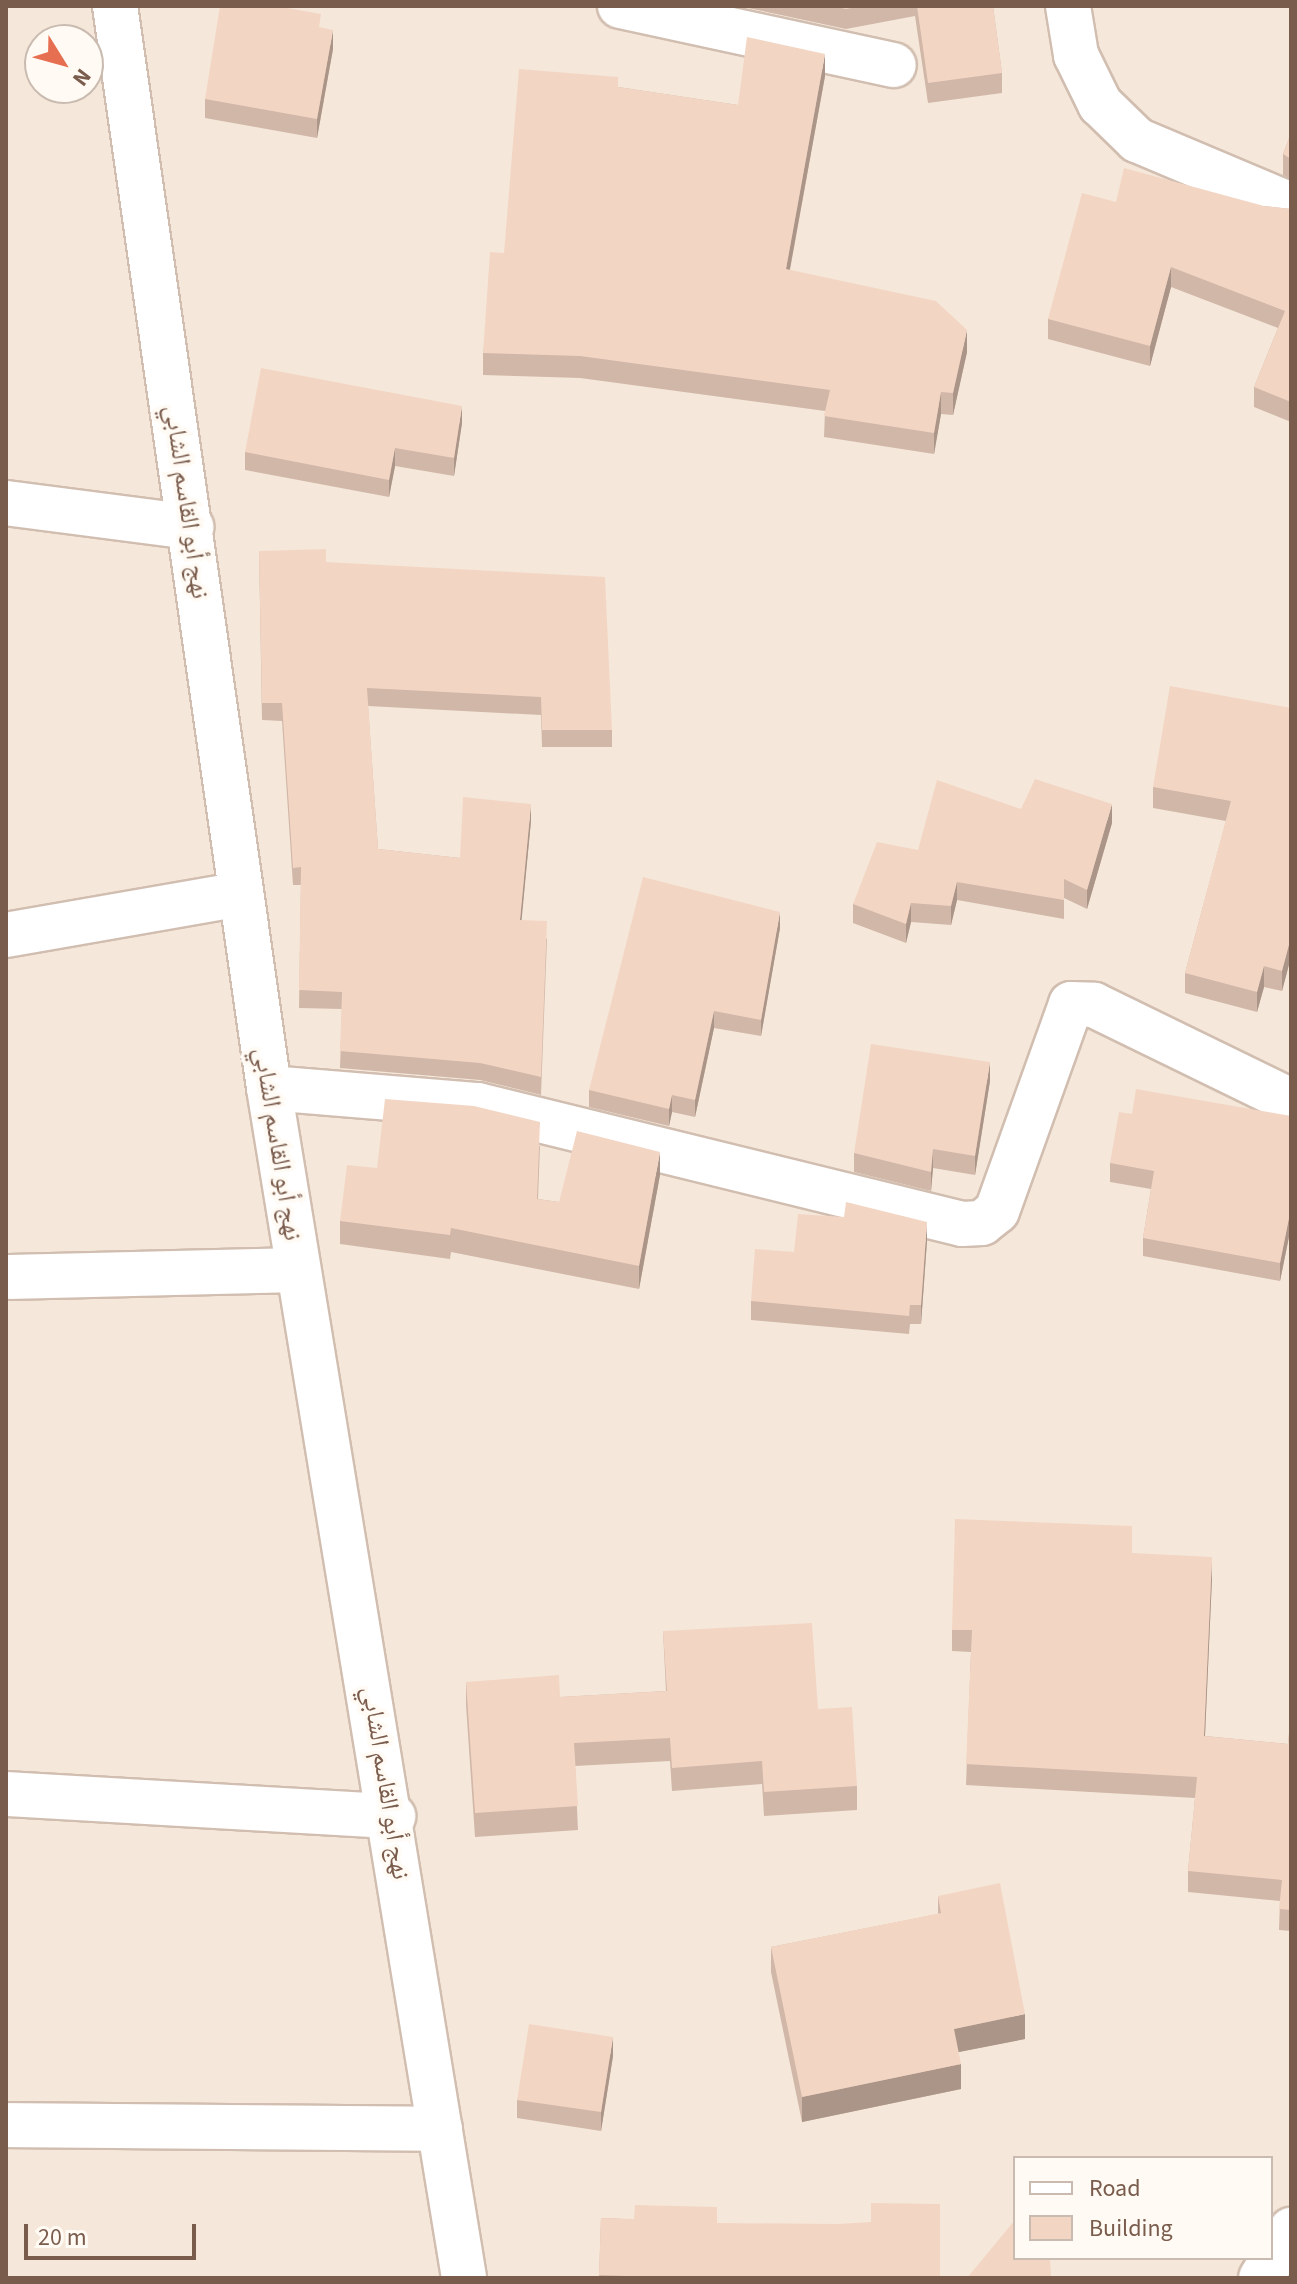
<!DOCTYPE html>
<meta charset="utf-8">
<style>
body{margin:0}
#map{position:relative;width:1297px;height:2284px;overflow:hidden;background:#fdf6ec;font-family:"Source Sans 3","Noto Naskh Arabic",sans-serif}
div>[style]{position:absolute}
.residential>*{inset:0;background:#f5e8da}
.roads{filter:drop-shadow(2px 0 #d1beb0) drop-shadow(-2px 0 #d1beb0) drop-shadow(0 2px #d1beb0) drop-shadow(0 -2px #d1beb0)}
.street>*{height:44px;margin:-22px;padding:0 22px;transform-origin:22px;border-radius:22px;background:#fff}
.wall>*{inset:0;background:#d1b7a8}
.shaded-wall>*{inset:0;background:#aa9588}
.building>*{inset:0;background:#f3d5c3}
span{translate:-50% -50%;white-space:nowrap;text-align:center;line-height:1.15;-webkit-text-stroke:7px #fffaf3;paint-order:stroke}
.street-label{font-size:26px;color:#7a5c4d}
.frame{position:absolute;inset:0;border:8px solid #7a5c4d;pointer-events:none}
.legend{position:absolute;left:1013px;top:2156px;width:260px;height:104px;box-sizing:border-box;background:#fffaf3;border:2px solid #cabbb1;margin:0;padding:10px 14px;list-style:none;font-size:24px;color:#7a5c4d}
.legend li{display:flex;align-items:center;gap:16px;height:40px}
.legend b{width:40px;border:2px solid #cabbb1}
.north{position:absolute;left:24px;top:24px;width:80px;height:80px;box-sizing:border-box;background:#fffaf3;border:2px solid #cabbb1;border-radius:50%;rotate:127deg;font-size:22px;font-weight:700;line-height:32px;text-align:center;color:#7a5c4d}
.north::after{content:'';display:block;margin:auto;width:28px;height:36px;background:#e76f51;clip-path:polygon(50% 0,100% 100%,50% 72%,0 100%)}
.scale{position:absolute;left:24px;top:2224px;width:172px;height:36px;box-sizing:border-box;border:4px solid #7a5c4d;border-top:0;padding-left:10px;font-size:24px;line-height:28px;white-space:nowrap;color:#7a5c4d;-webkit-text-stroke:6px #fffaf3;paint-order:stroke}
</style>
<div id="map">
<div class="residential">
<i style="clip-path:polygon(evenodd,6px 6px,1291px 6px,1291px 2278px,6px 2278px,6px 6px,40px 40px,88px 40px,88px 88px,40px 88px,40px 40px,6px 6px,1015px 2158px,1271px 2158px,1271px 2258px,1015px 2258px,1015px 2158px)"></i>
</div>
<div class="roads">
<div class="street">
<i style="left:115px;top:6px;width:1093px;rotate:81.9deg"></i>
<i style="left:269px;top:1088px;width:1206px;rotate:80.69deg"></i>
<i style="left:620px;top:6px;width:280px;rotate:12.2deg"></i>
<i style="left:1068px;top:6px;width:50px;rotate:80.7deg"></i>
<i style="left:1076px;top:55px;width:55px;rotate:63.9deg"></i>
<i style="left:1100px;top:104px;width:52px;rotate:44.2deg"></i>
<i style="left:1137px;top:140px;width:167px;rotate:22.9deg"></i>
<i style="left:6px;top:503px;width:187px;rotate:7.4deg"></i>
<i style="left:6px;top:935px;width:238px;rotate:-9.9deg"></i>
<i style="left:269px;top:1088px;width:210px;rotate:4.7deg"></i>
<i style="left:478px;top:1105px;width:498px;rotate:13.8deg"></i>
<i style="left:962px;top:1224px;width:20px;rotate:-3deg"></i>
<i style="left:982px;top:1223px;width:19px;rotate:-39deg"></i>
<i style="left:997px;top:1211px;width:220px;rotate:-70.3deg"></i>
<i style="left:1071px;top:1004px;width:23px;rotate:2deg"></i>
<i style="left:1094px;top:1005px;width:219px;rotate:26deg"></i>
<i style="left:10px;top:1277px;width:288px;rotate:-1.4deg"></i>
<i style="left:6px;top:1794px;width:388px;rotate:3.3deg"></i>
<i style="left:6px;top:2125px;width:434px;rotate:0.5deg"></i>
<i style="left:1261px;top:2278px;width:57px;rotate:-58deg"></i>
</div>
</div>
<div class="wall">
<i style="clip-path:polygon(739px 6px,993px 6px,1002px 73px,1002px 93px,928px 103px,915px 16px,846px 29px)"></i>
<i style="clip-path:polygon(321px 28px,333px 49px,317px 138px,205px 118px,205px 99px)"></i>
<i style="clip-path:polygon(825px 76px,790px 270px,967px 352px,953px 415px,941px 414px,934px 454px,824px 437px,825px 411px,580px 378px,483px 375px,483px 353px,504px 253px,618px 87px,738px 105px)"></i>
<i style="clip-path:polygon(1291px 133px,1291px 179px,1283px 175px,1283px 154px)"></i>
<i style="clip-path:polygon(1116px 202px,1264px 206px,1291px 209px,1291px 422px,1254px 407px,1254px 387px,1278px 328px,1171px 287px,1150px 366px,1048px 339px,1048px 319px)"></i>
<i style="clip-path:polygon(462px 423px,454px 476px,395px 466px,389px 497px,245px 470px,245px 452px)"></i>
<i style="clip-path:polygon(259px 551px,326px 562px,612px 730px,612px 747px,542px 747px,541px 715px,368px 706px,378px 849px,460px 858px,531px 821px,521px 920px,547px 939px,541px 1095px,480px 1080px,340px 1068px,342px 1009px,299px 1008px,301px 885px,293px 885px,282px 721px,262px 720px)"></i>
<i style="clip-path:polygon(1291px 708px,1291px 957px,1282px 991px,1264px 987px,1257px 1012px,1185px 993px,1185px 973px,1226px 821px,1153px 808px,1153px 787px)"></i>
<i style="clip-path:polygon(1021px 809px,1112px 823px,1087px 909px,1064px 898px,1064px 919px,957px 900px,951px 925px,911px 922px,906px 943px,853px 923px,853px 904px,918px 850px)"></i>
<i style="clip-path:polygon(780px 928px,761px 1036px,714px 1028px,695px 1117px,672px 1112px,669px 1126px,589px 1107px,589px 1090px)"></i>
<i style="clip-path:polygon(990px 1081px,975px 1175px,933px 1168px,931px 1191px,854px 1172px,854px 1153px)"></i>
<i style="clip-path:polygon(1132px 1114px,1291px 1116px,1291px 1227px,1280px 1281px,1143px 1256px,1143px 1238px,1151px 1189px,1110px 1182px,1110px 1163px)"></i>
<i style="clip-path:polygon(540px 1146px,538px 1199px,559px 1202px,660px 1175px,639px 1289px,451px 1252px,450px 1259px,340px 1244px,340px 1221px)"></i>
<i style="clip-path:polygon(927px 1241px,921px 1324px,910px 1324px,909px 1334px,751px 1320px,751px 1301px)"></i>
<i style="clip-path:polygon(1132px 1553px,1212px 1578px,1205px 1736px,1288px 1744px,1291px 1711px,1291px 1931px,1279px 1930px,1280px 1901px,1188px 1892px,1188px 1871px,1195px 1798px,966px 1785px,971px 1652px,952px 1651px,952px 1630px)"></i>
<i style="clip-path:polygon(663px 1631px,818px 1709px,857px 1786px,857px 1810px,764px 1816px,762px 1784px,672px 1791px,670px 1761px,575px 1766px,578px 1830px,475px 1837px,466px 1705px,466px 1682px,560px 1697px,666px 1691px)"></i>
<i style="clip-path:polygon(938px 1896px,1025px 2039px,958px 2052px,961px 2089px,802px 2122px,771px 1972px,771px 1947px,938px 1914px)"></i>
<i style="clip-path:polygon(613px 2056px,601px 2131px,517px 2118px,517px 2100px)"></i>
<i style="clip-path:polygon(601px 2218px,717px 2223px,940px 2278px,599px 2278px)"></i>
</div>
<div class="shaded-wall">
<i style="clip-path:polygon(333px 30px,333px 49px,317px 138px,317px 119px)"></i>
<i style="clip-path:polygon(825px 54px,825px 76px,786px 290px,786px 269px)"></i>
<i style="clip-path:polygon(1171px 267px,1171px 287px,1150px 366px,1150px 346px)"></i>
<i style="clip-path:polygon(967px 330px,967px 352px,953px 415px,953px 393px)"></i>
<i style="clip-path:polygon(941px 392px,941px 414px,934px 454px,934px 433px)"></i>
<i style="clip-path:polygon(462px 406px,462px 423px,454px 476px,454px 458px)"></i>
<i style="clip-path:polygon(395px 448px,395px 466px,389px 497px,389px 480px)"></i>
<i style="clip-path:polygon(531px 804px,531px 821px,520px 937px,520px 920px)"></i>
<i style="clip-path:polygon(1112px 804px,1112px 823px,1087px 909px,1087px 890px)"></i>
<i style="clip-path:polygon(957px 882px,957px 900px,951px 925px,951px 906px)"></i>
<i style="clip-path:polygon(911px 903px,911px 922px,906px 943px,906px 924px)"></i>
<i style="clip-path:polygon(780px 912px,780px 928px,761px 1036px,761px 1020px)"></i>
<i style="clip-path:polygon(1291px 937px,1291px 957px,1282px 991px,1282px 971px)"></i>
<i style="clip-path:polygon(1264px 966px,1264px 987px,1257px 1012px,1257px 992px)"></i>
<i style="clip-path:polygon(714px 1011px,714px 1028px,695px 1117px,695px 1100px)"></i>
<i style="clip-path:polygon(990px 1062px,990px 1081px,975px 1175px,975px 1156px)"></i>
<i style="clip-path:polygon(672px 1095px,672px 1112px,669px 1126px,669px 1109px)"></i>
<i style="clip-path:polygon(933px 1149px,933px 1168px,931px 1191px,931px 1172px)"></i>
<i style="clip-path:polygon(660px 1152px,660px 1175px,639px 1289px,639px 1266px)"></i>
<i style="clip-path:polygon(1291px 1208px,1291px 1227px,1280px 1281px,1280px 1263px)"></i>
<i style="clip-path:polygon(927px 1222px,927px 1241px,921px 1324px,921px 1305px)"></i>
<i style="clip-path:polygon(1212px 1557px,1212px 1578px,1204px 1758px,1204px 1736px)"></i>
<i style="clip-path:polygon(1025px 2014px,1025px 2039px,954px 2053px,954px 2029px)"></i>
<i style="clip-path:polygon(613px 2037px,613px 2056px,601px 2131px,601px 2112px)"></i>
<i style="clip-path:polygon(961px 2064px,961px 2089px,802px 2122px,802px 2097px)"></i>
</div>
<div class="building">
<i style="clip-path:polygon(220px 6px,276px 6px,321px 14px,319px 27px,333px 30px,317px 119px,205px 99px)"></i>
<i style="clip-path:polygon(832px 6px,862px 6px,846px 9px)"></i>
<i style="clip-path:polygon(917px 6px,993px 6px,1002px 73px,928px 83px)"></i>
<i style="clip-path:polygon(747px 37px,825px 54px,786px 269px,936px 301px,967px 330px,953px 393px,941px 392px,934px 433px,824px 416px,830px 390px,580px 356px,483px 353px,490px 252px,504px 253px,519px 69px,618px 77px,618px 87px,738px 105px)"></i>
<i style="clip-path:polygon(1291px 133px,1291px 159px,1283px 154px)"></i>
<i style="clip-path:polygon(1124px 168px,1264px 206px,1291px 209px,1291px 402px,1254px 387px,1285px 311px,1171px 267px,1150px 346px,1048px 319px,1082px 193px,1116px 202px)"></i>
<i style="clip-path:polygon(261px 368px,462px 406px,454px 458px,395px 448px,389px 480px,245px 452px)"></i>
<i style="clip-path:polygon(326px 549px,326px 562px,605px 577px,612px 730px,542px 730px,541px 697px,367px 688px,378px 849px,460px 858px,463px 797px,531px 804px,520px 920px,547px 921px,541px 1077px,480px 1063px,340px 1051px,342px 992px,299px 990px,301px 867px,293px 868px,282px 703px,262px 703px,259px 551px)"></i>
<i style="clip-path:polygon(1170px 686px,1291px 708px,1291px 937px,1282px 971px,1264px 966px,1257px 992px,1185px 973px,1231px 801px,1153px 787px)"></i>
<i style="clip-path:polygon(1035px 779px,1112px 804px,1087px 890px,1064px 879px,1064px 900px,957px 882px,951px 906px,911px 903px,906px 924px,853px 904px,877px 842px,918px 850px,937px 780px,1021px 809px)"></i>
<i style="clip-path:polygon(643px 877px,780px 912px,761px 1020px,714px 1011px,695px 1100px,672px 1095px,669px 1109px,589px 1090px)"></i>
<i style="clip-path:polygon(871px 1044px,990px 1062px,975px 1156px,933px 1149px,931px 1172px,854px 1153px)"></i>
<i style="clip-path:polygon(1136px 1089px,1291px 1116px,1291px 1208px,1280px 1263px,1143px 1238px,1154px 1171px,1110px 1163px,1119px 1112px,1132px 1114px)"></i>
<i style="clip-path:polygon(385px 1099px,474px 1106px,540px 1122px,537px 1199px,559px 1202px,577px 1131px,660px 1152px,639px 1266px,451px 1228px,450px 1235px,340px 1221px,347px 1165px,377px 1168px)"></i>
<i style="clip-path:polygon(846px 1202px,927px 1222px,921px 1305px,910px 1305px,909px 1316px,751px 1301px,755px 1249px,794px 1252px,798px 1214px,844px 1217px)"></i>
<i style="clip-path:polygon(955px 1519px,1132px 1526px,1132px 1553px,1212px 1557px,1204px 1736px,1288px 1744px,1291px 1711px,1291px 1910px,1279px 1909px,1282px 1880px,1188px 1871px,1197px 1777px,966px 1764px,972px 1630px,952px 1630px)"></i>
<i style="clip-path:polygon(812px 1623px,818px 1709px,852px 1707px,857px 1786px,764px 1792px,762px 1761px,672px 1768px,670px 1738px,574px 1743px,578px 1806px,475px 1813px,466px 1682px,559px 1675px,560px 1697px,667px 1691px,663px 1631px)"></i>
<i style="clip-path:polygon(1000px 1883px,1025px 2014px,954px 2029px,961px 2064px,802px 2097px,771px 1947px,941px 1913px,938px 1896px)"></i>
<i style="clip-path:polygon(529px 2024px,613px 2037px,601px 2112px,517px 2100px)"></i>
<i style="clip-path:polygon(871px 2203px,940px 2204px,940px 2278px,627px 2278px,627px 2276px,599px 2275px,601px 2218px,634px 2219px,635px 2205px,717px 2207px,717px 2223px,838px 2224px,871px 2222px)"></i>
<i style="clip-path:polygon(1015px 2220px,1015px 2258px,1050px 2258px,1051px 2276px,1065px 2278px,967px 2278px)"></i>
</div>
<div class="street-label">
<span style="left:187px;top:502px;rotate:82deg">نهج أبو القاسم الشابي</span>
<span style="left:278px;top:1144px;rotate:81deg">نهج أبو القاسم الشابي</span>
<span style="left:386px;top:1783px;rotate:81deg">نهج أبو القاسم الشابي</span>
</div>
<div class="frame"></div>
<ul class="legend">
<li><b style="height:10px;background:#fff"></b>Road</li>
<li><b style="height:22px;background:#f3d5c3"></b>Building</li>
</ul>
<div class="north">N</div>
<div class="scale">20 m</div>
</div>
